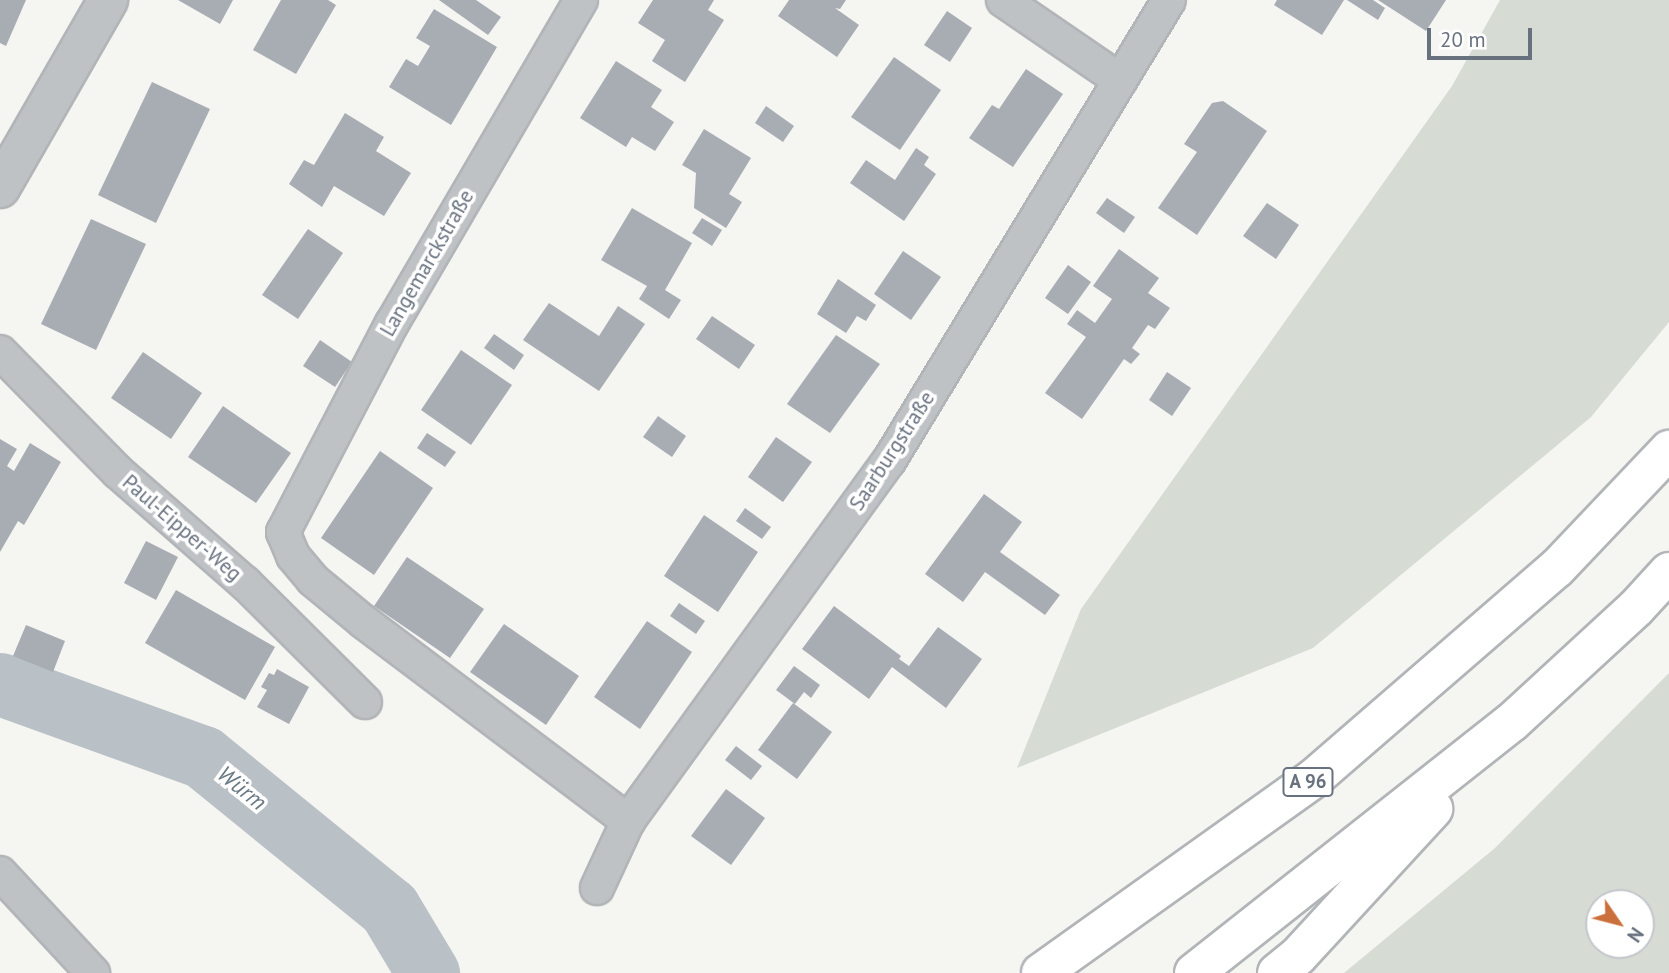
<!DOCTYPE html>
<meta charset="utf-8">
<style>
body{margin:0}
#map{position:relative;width:1669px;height:973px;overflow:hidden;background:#f5f5f2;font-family:"PT Sans",sans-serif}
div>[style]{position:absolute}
.green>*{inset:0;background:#d6dbd4}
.river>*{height:63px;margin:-31.5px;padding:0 31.5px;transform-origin:31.5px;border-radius:31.5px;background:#bac1c6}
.building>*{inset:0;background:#a8adb3}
.roads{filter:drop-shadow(2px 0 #b2b5b8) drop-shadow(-2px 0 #b2b5b8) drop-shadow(0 2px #b2b5b8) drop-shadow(0 -2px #b2b5b8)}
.minor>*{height:32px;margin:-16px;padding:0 16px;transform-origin:16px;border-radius:16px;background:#bfc2c5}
.tertiary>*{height:38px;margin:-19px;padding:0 19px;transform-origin:19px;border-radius:19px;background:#bfc2c5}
.motorway>*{height:38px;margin:-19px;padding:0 19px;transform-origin:19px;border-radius:19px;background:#fff}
span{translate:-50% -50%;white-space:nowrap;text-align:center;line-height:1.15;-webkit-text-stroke:7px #fff;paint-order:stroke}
.shield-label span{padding:2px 5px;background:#fff;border:2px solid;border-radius:5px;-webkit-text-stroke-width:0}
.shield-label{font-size:19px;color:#68727f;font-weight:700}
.street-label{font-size:21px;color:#68727f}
.water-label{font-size:23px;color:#697983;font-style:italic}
.north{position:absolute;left:1585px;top:889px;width:70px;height:70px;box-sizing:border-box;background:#fff;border:2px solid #c3c7cc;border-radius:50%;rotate:125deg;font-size:19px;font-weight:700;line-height:28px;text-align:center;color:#68727f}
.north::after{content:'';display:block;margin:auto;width:24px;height:32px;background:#cb703c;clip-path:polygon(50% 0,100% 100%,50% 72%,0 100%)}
.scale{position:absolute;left:1427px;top:28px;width:105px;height:32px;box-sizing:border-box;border:4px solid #68727f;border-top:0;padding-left:9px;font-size:21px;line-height:24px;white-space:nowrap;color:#68727f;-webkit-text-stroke:5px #fff;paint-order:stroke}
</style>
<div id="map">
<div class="green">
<i style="clip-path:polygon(1500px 0,1669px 0,1669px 322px,1591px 417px,1313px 648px,1017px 768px,1081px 609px,1452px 86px)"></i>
<i style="clip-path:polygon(evenodd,1669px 673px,1669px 973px,1344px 973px,1495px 848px,1669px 673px,1599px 903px,1641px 903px,1641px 945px,1599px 945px,1599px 903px)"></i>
</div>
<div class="river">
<i style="left:0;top:684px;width:216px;rotate:19.8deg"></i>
<i style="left:203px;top:757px;width:240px;rotate:39.1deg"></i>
<i style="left:389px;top:908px;width:76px;rotate:59deg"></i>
</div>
<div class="building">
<i style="clip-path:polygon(0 0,26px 0,6px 46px,0 43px)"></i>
<i style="clip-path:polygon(178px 0,233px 0,220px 24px)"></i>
<i style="clip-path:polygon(281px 0,328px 0,336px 5px,296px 74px,253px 50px)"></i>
<i style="clip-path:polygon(439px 0,476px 0,501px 17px,488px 35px)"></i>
<i style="clip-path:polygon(653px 0,714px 0,708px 10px,724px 20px,685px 82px,652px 61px,665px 40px,638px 23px)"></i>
<i style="clip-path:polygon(789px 0,846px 0,840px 9px,835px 8px,859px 25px,837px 57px,778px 16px)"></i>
<i style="clip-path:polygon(1277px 0,1344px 0,1322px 35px,1274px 5px)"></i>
<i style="clip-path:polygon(1347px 0,1373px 0,1385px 8px,1378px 20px)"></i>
<i style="clip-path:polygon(1378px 0,1446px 0,1426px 31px)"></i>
<i style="clip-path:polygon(434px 9px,497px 47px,451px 125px,389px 87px,406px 59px,418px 66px,430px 46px,416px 38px)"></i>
<i style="clip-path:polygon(947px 11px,972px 28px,950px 62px,924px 45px)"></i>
<i style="clip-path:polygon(894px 57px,941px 90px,900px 150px,851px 117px)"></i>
<i style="clip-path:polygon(616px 61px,662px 90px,651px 107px,674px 122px,655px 151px,632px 137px,626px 147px,580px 118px)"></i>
<i style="clip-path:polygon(1026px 69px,1063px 94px,1013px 167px,969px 138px,992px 105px,999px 109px)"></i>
<i style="clip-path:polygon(152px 82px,210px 109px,156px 223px,98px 195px)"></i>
<i style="clip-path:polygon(1223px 101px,1267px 131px,1197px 235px,1158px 208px,1197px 152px,1184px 144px,1212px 103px)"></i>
<i style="clip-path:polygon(766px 106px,794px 126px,783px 142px,755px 123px)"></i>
<i style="clip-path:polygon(345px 113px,384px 137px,376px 151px,411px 173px,384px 216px,334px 186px,322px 207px,289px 184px,304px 160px,314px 165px)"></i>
<i style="clip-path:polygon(704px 129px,751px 158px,729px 194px,742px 202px,726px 228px,694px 208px,696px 173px,682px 165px)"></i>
<i style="clip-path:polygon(916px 148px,929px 157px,924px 165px,936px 174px,904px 221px,850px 183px,866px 160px,895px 180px)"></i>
<i style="clip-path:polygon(1107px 198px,1135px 217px,1124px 233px,1096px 213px)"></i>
<i style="clip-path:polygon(1267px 203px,1299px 225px,1276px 259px,1243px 236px)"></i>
<i style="clip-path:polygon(632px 208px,692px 243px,665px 290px,681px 300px,669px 319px,639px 299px,647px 286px,601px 260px)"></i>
<i style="clip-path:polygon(702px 218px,722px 230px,712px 246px,692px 233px)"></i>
<i style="clip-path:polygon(91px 219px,146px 244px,96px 350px,41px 324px)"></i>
<i style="clip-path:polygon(308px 229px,343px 253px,298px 319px,262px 295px)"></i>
<i style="clip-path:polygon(1119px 249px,1159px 278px,1148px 293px,1170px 308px,1155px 329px,1148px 325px,1132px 348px,1140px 354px,1131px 364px,1124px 359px,1082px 419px,1045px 393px,1086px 337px,1067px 324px,1077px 310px,1095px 323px,1112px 299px,1093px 286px)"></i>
<i style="clip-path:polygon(903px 251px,941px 277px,911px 320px,874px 294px)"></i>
<i style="clip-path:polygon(1068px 265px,1091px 282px,1068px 314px,1045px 298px)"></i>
<i style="clip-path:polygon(838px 279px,876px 305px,866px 321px,857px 316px,846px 333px,817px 314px)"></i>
<i style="clip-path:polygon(549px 303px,599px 336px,618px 306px,645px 324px,599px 391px,523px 340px)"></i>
<i style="clip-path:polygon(712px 316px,755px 345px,739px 369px,696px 339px)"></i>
<i style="clip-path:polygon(494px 334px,524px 355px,514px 370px,484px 348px)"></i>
<i style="clip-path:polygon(836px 335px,880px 364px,830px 433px,787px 404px)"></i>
<i style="clip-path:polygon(320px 340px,352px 362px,335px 387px,303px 366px)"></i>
<i style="clip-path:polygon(461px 350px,512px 385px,471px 445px,421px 410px)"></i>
<i style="clip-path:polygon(143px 352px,202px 393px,171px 439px,111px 398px)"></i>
<i style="clip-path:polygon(1167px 372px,1191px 388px,1172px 416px,1149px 400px)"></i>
<i style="clip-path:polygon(223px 406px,291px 453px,256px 503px,188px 457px)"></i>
<i style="clip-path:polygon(658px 416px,686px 436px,672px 457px,643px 437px)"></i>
<i style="clip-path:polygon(427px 433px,456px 452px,445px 467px,417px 448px)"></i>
<i style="clip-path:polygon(776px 437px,812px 462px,783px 502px,748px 477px)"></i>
<i style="clip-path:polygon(0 439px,17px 449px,7px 466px,14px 471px,30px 443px,61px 462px,24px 525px,18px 521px,0 552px)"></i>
<i style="clip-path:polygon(380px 451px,433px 488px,374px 575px,321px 538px)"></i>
<i style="clip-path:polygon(984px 494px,1022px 522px,1000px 552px,1060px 595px,1045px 615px,985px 572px,963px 602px,925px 574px)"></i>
<i style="clip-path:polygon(745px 508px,771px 527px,762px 539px,736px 521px)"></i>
<i style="clip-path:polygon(704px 515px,758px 552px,718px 612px,664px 576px)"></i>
<i style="clip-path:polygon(146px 541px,178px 557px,156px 600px,124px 583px)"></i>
<i style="clip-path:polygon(407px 557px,484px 609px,450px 658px,374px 606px)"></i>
<i style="clip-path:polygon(176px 590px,275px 647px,245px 700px,145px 643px)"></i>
<i style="clip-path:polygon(679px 603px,705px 621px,696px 634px,670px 616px)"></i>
<i style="clip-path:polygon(834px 606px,901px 656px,899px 659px,909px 666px,938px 627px,982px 659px,946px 708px,892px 667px,869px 699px,802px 649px)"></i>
<i style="clip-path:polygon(647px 621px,692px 652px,640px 729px,594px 697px)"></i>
<i style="clip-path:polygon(504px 624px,579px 676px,546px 725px,470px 672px)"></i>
<i style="clip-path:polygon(26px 625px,65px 641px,53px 672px,13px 656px)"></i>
<i style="clip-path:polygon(794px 666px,820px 685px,811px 698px,804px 692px,795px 704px,776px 690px)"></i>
<i style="clip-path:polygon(277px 669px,309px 687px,289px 724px,257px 707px,267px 690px,261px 687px,269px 673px,274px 675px)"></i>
<i style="clip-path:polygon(793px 703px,832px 732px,797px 779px,758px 750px)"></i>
<i style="clip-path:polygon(736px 746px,762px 766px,751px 780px,725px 760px)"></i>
<i style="clip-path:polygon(726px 789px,765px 818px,731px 865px,691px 836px)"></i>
</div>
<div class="roads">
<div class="minor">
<i style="left:581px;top:0;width:374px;rotate:120.3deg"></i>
<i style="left:392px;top:323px;width:236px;rotate:117.5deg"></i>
<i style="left:283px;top:532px;width:26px;rotate:67deg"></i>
<i style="left:293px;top:556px;width:31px;rotate:50deg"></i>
<i style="left:313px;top:580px;width:66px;rotate:39.5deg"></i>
<i style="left:364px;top:622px;width:331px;rotate:37deg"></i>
<i style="left:1003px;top:0;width:142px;rotate:34.4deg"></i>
<i style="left:0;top:352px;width:168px;rotate:45.5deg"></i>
<i style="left:118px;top:472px;width:169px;rotate:41.2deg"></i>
<i style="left:245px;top:583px;width:169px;rotate:44.8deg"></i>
<i style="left:0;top:873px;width:137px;rotate:47.1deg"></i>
<i style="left:597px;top:888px;width:74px;rotate:-65.2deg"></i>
<i style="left:628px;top:821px;width:445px;rotate:-54.1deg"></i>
<i style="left:889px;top:461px;width:539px;rotate:-58.73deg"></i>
</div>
<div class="tertiary">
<i style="left:0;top:188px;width:217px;rotate:-60.1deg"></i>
</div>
<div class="motorway">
<i style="left:1041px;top:973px;width:334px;rotate:-35.5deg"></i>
<i style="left:1313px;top:779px;width:323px;rotate:-40.9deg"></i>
<i style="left:1557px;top:568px;width:163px;rotate:-46.5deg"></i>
<i style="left:1194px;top:973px;width:405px;rotate:-38.3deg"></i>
<i style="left:1512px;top:722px;width:168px;rotate:-42.6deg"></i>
<i style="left:1636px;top:608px;width:49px;rotate:-47.5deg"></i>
<i style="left:1277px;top:973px;width:27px;rotate:-39deg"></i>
<i style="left:1298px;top:956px;width:200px;rotate:-47.4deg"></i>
</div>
</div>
<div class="shield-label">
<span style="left:1308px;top:782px">A 96</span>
</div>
<div class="street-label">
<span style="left:427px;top:263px;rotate:-60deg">Langemarckstraße</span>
<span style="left:892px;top:451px;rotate:-57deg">Saarburgstraße</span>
<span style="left:182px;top:528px;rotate:41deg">Paul-Eipper-Weg</span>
</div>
<div class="water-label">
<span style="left:242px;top:788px;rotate:39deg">Würm</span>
</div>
<div class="north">N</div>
<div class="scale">20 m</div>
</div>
